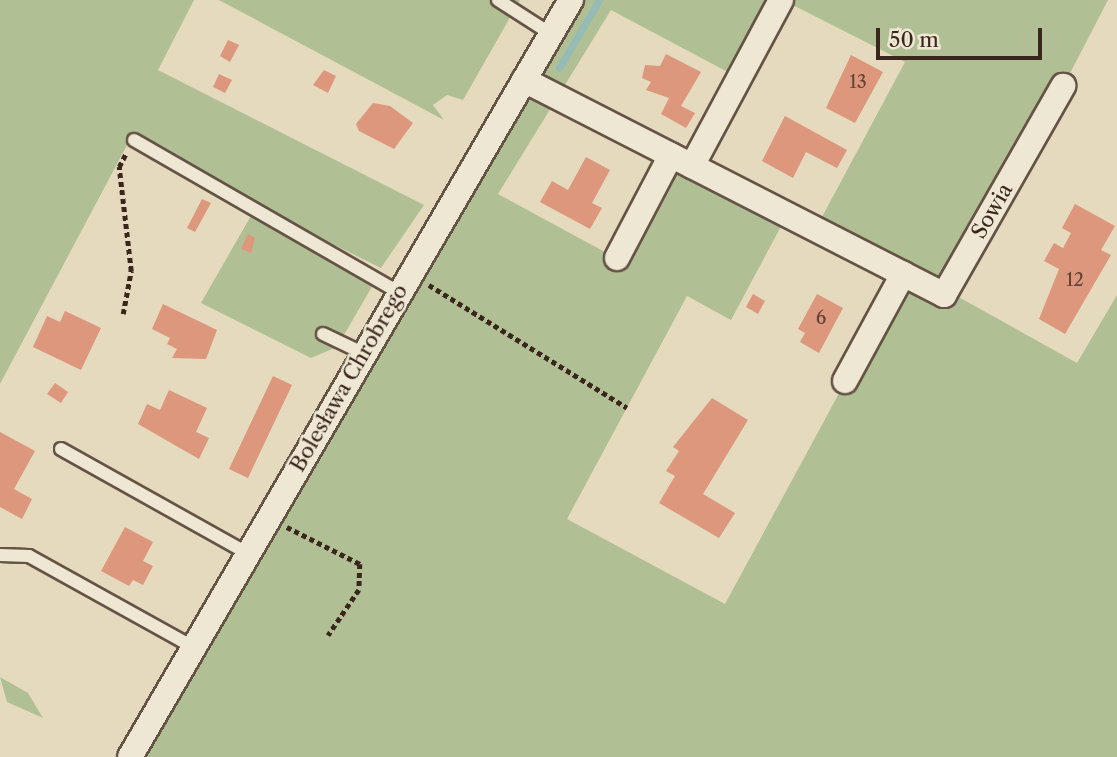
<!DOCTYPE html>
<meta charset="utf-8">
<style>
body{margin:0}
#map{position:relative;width:1117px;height:757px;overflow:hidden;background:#e5dabd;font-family:"Libre Caslon Text",serif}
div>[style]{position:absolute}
.green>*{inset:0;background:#b0c094}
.stream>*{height:7px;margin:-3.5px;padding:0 3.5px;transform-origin:3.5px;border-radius:3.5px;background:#96bab6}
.building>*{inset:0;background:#dc977c}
.path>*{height:4.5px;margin-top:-2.25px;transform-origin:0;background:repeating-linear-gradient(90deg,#3a261d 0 5px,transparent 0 8.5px)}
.roads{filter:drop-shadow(2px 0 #655345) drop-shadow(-2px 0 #655345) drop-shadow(0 2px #655345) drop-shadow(0 -2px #655345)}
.service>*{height:12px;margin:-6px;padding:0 6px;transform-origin:6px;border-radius:6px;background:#eee7d4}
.minor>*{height:24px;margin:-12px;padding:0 12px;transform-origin:12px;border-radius:12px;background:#eee7d4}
span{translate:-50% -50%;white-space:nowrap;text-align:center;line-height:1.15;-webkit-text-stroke:5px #eee7d4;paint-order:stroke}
.number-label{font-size:18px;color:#624235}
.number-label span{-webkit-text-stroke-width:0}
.street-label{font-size:21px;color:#3a261d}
.scale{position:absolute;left:876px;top:28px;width:166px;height:32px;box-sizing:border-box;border:4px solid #3a261d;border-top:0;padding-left:9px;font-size:21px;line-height:24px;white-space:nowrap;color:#3a261d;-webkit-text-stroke:5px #eee7d4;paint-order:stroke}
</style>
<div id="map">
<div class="green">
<i style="clip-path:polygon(0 0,194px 0,158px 70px,424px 205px,381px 268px,294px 225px,134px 132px,0 384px)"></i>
<i style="clip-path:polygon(219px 0,520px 0,463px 100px,447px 95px,433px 105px,444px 120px)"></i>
<i style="clip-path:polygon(582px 0,781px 0,739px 78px,611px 10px,498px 194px,616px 258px,671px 155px,787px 215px,731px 320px,687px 296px,567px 519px,725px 604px,903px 275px,815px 230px,905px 62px,783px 0,1108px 0,955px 295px,1077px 363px,1117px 295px,1117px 757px,142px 757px)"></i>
<i style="clip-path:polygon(252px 214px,374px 283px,337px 347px,311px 358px,201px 303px)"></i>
<i style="clip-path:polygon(0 677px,28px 693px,43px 718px,7px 702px)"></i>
</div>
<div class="stream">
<i style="left:559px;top:68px;width:79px;rotate:-59.5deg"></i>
</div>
<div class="building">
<i style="clip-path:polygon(228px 40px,239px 45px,230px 62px,220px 56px)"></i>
<i style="clip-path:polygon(666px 54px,701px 72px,681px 106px,695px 113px,686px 128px,661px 114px,669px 98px,646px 90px,651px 82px,642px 78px,645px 65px,660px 66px)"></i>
<i style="clip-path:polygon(851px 55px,883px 72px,855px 123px,826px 108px)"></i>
<i style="clip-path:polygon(324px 70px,336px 76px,328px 93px,313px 85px)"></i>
<i style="clip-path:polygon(219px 74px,232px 80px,225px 93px,213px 87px)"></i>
<i style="clip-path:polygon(373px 103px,390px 106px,413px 123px,394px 149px,359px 131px,356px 124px)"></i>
<i style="clip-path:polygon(785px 116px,847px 150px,837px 168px,806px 152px,793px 178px,762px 161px)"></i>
<i style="clip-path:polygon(586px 157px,610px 170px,592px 203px,602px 208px,590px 229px,540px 202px,552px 181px,568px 190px)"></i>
<i style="clip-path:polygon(202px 199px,211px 203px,195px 232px,187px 228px)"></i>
<i style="clip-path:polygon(1075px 204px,1115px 226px,1101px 250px,1111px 255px,1065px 334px,1039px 319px,1059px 269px,1044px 261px,1054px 243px,1063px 248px,1071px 233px,1062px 228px)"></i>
<i style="clip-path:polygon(248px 234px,255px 238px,251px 253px,241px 249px)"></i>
<i style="clip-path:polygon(753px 294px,765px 301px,758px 314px,746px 307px)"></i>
<i style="clip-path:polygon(817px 294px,843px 308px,819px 353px,800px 342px,805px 333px,798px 329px)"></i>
<i style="clip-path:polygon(163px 304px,217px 330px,206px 359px,172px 358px,177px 349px,167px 344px,170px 338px,152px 329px)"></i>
<i style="clip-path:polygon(65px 311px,101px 328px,81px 370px,33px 347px,47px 316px,60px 322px)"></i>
<i style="clip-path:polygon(273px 376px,292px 385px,248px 478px,229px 469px)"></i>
<i style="clip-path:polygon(55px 383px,68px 392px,61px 403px,47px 394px)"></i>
<i style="clip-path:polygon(169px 390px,207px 408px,196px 432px,209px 438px,199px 459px,138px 424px,147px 404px,160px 410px)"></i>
<i style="clip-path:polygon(712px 398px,748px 420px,703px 494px,735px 513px,719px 538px,659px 503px,675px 476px,666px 471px,679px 451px,673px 447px)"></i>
<i style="clip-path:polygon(0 432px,35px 451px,14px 489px,32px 499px,22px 519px,0 507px)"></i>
<i style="clip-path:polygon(125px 527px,153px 542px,143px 561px,153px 566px,143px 585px,133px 580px,129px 586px,101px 571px)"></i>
</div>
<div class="path">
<i style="left:429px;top:285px;width:233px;rotate:31.8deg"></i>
<i style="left:123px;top:314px;width:44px;rotate:-79.5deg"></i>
<i style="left:131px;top:271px;width:105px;rotate:-96.6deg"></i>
<i style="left:119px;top:167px;width:16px;rotate:-63deg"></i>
<i style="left:287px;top:527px;width:82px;rotate:26.9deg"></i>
<i style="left:360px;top:564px;width:26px;rotate:92deg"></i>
<i style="left:359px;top:590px;width:55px;rotate:124deg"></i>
</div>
<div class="roads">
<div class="service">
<i style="left:498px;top:0;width:63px;rotate:32.7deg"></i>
<i style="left:134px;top:140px;width:307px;rotate:29.9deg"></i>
<i style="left:323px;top:334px;width:47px;rotate:25.5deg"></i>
<i style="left:61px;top:449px;width:213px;rotate:29.2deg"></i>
<i style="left:0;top:555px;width:29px;rotate:2deg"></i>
<i style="left:29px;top:556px;width:188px;rotate:29deg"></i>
</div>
<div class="minor">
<i style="left:524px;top:80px;width:472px;rotate:27.1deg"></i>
<i style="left:944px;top:295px;width:241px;rotate:-60.3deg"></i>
<i style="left:692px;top:166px;width:188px;rotate:-61.8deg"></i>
<i style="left:617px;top:258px;width:116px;rotate:-62.3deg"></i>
<i style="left:845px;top:381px;width:122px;rotate:-61.5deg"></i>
<i style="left:130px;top:757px;width:876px;rotate:-59.78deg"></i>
</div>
</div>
<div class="number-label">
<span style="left:858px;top:82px">13</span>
<span style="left:1075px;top:280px">12</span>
<span style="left:821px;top:318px">6</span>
</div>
<div class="street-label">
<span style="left:992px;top:211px;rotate:-60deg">Sowia</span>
<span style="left:349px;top:378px;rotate:-60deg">Bolesława Chrobrego</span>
</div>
<div class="scale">50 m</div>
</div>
